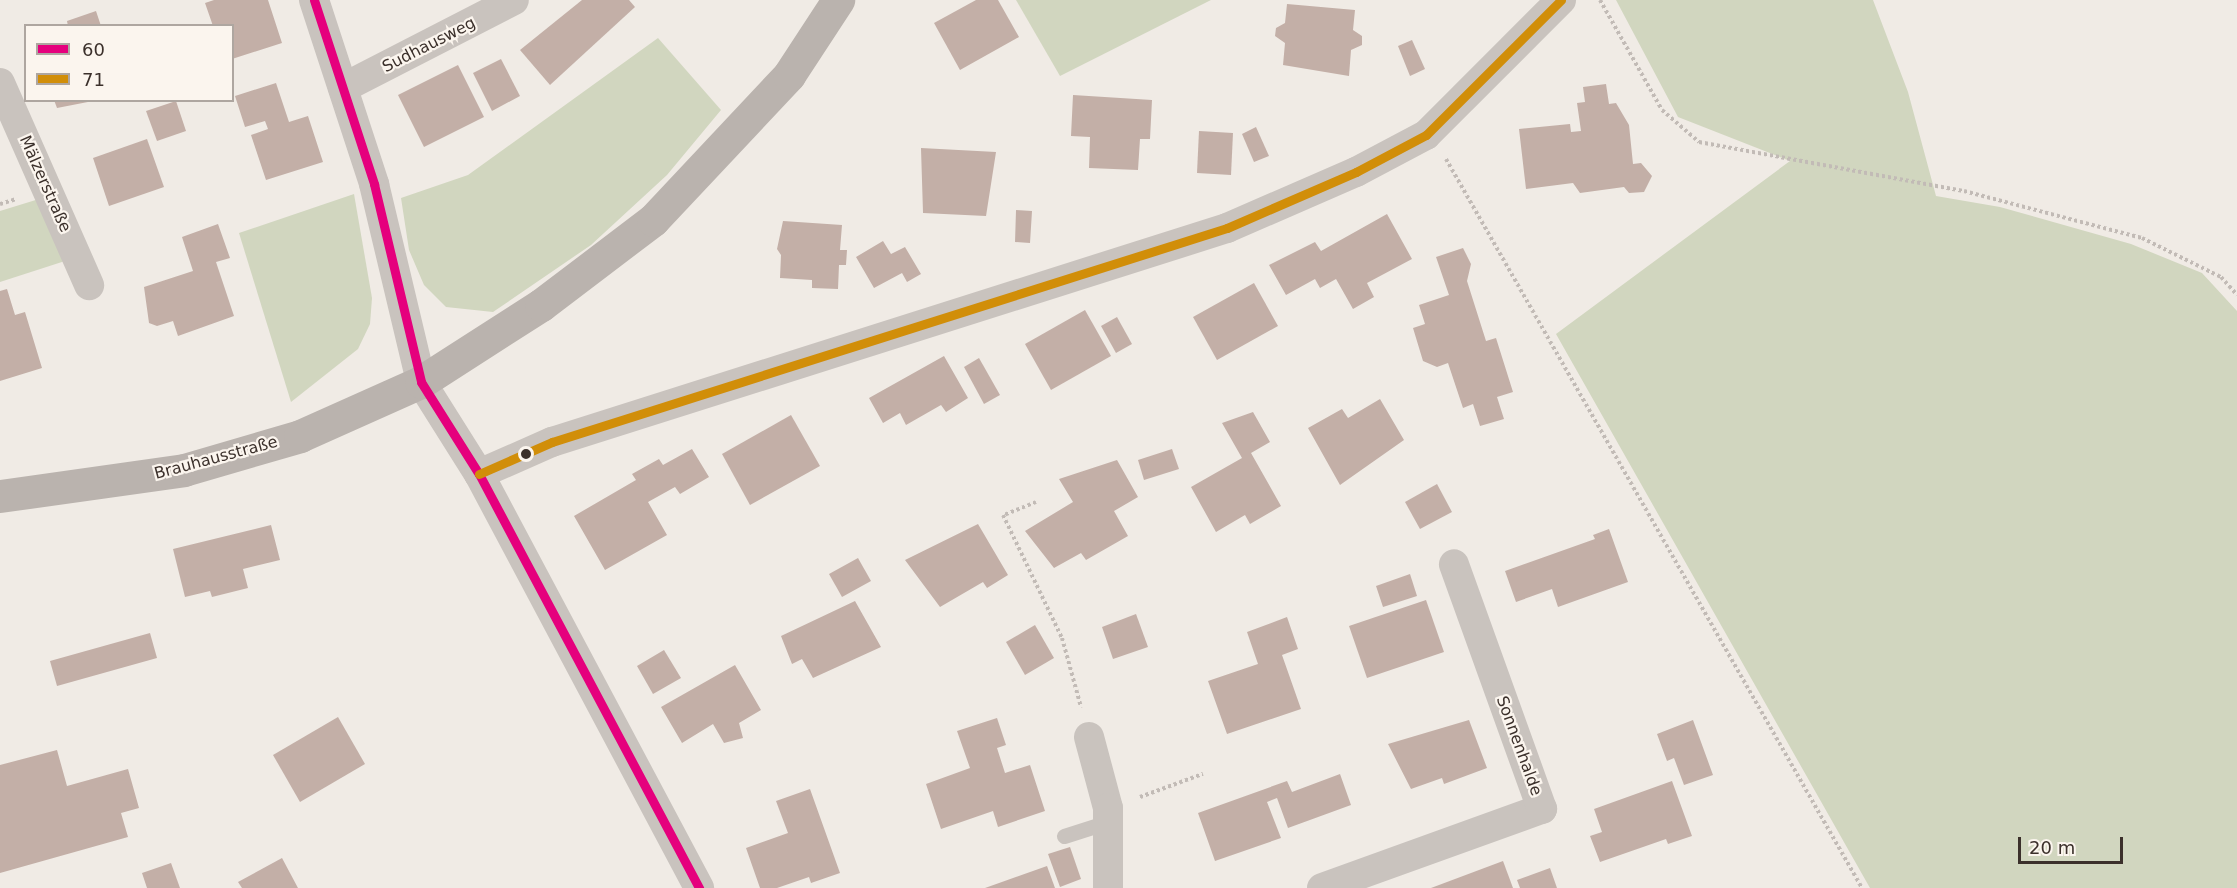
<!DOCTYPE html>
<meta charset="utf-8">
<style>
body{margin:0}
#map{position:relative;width:2237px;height:888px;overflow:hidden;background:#f0ebe5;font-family:"DejaVu Sans",sans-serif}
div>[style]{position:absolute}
.green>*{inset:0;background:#d1d6bf}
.building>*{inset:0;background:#c3afa7}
.path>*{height:4px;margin-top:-2px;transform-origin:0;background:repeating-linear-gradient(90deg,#c2bbb6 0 3px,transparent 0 6px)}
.lane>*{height:15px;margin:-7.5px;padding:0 7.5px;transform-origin:7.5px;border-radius:7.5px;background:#c9c3be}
.street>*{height:30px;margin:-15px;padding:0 15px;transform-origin:15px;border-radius:15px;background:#c9c3be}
.secondary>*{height:33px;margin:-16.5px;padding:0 16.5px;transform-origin:16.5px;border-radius:16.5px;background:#bab3ae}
.bus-1>*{height:9px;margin:-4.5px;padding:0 4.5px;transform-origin:4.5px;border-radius:4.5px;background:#e5007d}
.bus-2>*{height:9px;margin:-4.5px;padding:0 4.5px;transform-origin:4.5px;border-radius:4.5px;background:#d18e09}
.dots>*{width:16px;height:16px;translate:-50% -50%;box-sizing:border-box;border:3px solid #fbf5ee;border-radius:50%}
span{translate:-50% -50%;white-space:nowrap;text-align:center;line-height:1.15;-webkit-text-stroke:4.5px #fbf5ee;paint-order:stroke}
.street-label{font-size:16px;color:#3b302b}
.legend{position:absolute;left:24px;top:24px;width:210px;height:78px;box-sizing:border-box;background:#fbf5ee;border:2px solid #aea6a0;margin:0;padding:8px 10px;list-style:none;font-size:18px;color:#3b302b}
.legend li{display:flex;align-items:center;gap:12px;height:30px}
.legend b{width:30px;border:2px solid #aea6a0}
.scale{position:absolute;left:2018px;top:837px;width:105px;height:27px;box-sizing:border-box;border:3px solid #3b302b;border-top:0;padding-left:8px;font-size:18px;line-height:21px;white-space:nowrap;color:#3b302b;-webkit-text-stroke:4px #fbf5ee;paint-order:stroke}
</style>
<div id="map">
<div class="green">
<i style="clip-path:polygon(1016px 0,1211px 0,1060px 76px)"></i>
<i style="clip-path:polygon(1616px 0,1873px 0,1908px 92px,1936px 196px,2000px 207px,2131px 244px,2202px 273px,2237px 311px,2237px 888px,1870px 888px,1556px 334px,1790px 161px,1678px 117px)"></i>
<i style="clip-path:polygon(658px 38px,721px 110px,667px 175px,591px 245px,493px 312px,446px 307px,424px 285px,409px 250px,401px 198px,468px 175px)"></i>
<i style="clip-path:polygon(354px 194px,372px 298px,370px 324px,358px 349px,291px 402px,239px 233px)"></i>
<i style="clip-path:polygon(39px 199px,65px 261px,0 282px,0 211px)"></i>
</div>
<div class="building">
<i style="clip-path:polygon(214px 0,268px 0,282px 43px,232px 59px,232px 26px,213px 26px,205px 3px)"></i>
<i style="clip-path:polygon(582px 0,629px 0,635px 7px,550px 85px,520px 50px)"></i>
<i style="clip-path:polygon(976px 0,998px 0,1019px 37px,960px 70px,934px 23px)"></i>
<i style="clip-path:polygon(1287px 4px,1355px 10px,1353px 30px,1362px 36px,1362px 45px,1351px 50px,1349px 76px,1283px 65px,1285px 43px,1275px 36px,1276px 28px,1285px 23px)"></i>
<i style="clip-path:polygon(96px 11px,101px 26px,68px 26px,67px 21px)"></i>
<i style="clip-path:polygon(1412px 40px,1425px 69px,1410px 76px,1398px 46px)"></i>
<i style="clip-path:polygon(501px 59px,520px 96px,492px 111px,473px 73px)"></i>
<i style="clip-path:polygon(458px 65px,484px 117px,424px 147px,398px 95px)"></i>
<i style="clip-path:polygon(276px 83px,289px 122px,308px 116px,323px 162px,266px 180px,251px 135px,268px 129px,265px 121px,245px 127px,235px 96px)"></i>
<i style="clip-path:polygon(1606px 84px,1609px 104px,1616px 103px,1629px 125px,1633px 164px,1641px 163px,1652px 176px,1644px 192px,1629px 193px,1624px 187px,1580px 193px,1573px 183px,1526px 189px,1519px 129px,1570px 124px,1571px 132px,1581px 131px,1577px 103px,1585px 102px,1583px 87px)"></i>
<i style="clip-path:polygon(1073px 95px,1152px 100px,1150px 139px,1140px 139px,1138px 170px,1089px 168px,1090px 137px,1071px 136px)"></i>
<i style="clip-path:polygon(54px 100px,93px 100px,93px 101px,57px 108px)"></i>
<i style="clip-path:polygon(176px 101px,186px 131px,157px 141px,146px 111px)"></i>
<i style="clip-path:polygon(1256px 127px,1269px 156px,1254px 162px,1242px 134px)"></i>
<i style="clip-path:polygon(1199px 131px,1233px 133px,1231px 175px,1197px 173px)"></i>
<i style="clip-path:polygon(147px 139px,164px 187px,109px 206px,93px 158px)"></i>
<i style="clip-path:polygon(921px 148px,996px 152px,986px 216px,923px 213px)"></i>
<i style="clip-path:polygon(1016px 210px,1032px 211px,1030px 243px,1015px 242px)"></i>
<i style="clip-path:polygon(1387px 214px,1412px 259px,1367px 283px,1374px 297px,1353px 309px,1336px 279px,1320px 288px,1315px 279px,1286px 295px,1269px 265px,1315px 242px,1321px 251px)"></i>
<i style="clip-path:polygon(783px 221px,842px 225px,840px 250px,847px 250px,846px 265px,839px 265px,838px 289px,812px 288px,812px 280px,780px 278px,781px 255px,777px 249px)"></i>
<i style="clip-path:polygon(218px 224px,230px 258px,216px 262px,234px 316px,178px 336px,173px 321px,157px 326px,149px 323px,144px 287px,193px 271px,182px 237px)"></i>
<i style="clip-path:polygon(883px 241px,891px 254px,905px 247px,921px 274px,907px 282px,902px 273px,874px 288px,856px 257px)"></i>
<i style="clip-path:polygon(1463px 248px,1471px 264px,1467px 281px,1486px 341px,1496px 338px,1513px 392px,1497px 397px,1504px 419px,1480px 426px,1473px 404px,1463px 408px,1448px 363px,1437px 367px,1423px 361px,1413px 328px,1425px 324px,1419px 305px,1449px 295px,1436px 257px)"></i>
<i style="clip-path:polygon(1254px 283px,1278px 326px,1217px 360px,1193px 317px)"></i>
<i style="clip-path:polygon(7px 289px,15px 315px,25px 312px,42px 368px,0 381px,0 291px)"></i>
<i style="clip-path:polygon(1085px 310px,1111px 356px,1051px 390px,1025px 344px)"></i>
<i style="clip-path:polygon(1117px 317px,1132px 344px,1116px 353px,1101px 326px)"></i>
<i style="clip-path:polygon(944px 356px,968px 398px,946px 412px,941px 405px,906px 425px,900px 413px,883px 423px,869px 398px)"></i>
<i style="clip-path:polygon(979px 358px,1000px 395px,984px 404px,964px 367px)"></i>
<i style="clip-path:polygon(1380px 399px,1404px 440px,1340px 485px,1308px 428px,1342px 409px,1348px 418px)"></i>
<i style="clip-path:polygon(1253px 412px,1270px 442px,1251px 453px,1281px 506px,1250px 524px,1245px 515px,1216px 532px,1191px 487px,1242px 458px,1222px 423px)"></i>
<i style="clip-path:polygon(791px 415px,820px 466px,750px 505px,722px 454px)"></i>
<i style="clip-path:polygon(692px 449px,709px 477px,680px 494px,675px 487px,648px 502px,667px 535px,605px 570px,574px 516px,636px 480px,632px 474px,659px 459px,663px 465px)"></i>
<i style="clip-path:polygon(1172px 449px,1179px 469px,1144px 480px,1138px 460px)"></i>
<i style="clip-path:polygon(1117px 460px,1138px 497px,1114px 511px,1128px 536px,1086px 560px,1081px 553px,1054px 568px,1025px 531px,1073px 502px,1059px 479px)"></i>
<i style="clip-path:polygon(1437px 484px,1452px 512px,1420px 529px,1405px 502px)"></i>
<i style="clip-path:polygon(978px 524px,1008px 575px,987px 588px,983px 582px,940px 607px,905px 560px)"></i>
<i style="clip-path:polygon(271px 525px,280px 560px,243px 569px,248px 588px,212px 597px,210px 591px,185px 597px,173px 549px)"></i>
<i style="clip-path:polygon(1609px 529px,1628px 582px,1558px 607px,1552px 589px,1516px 602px,1505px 571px,1595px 539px,1593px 535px)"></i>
<i style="clip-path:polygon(858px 558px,871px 581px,842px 597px,829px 574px)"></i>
<i style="clip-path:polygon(1410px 574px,1417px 596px,1383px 607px,1376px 586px)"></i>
<i style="clip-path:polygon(1426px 600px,1444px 652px,1367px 678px,1349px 626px)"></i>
<i style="clip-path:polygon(855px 601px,881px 647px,813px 678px,802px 659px,792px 664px,781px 636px)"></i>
<i style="clip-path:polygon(1136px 614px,1148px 647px,1113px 659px,1102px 627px)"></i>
<i style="clip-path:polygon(1287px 617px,1298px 649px,1282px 655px,1301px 709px,1227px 734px,1208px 681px,1258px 664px,1247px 632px)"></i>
<i style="clip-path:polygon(1035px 625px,1054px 658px,1025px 675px,1006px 642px)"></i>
<i style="clip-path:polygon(150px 633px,157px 658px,57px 686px,50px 661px)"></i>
<i style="clip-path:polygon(664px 650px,681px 678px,653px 694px,637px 666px)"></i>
<i style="clip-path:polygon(735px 665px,761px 710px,739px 723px,743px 738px,724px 743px,713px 724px,682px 743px,661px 707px)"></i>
<i style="clip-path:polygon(338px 717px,365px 764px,300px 802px,273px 755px)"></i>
<i style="clip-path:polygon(997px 718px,1006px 745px,997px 748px,1005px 773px,1030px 765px,1045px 811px,998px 827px,993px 811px,941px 829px,926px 784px,970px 768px,957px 731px)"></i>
<i style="clip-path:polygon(1469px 720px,1487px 768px,1444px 784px,1442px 778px,1411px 789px,1388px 744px)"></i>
<i style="clip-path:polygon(1693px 720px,1713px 775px,1684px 785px,1674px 758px,1667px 761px,1657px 734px)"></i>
<i style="clip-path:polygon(57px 750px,67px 786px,128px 769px,139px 808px,121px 813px,128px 837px,0 873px,0 765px)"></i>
<i style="clip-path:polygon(1340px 774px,1351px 805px,1288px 828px,1277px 798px,1267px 802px,1281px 838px,1215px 861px,1198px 813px,1287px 781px,1292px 792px)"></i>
<i style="clip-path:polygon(1672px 781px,1692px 836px,1668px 844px,1666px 839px,1600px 862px,1590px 836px,1602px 832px,1594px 809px)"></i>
<i style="clip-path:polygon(810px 789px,840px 873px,811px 883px,809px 877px,777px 888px,760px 888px,746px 848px,788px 833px,776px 801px)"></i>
<i style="clip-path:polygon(1070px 847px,1081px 879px,1060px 887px,1048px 854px)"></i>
<i style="clip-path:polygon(282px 858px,298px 888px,242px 888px,238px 882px)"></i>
<i style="clip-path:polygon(1503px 861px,1513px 888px,1431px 888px)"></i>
<i style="clip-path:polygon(171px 863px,180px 888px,147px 888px,142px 873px)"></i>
<i style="clip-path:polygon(1047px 866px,1055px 888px,985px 888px)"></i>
<i style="clip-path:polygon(1550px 868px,1557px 888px,1520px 888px,1517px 880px)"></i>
</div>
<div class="path">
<i style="left:1600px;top:0;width:126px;rotate:60.6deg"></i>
<i style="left:1662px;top:110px;width:49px;rotate:40.9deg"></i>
<i style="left:1699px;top:142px;width:269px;rotate:10.5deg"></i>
<i style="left:1964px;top:191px;width:184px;rotate:14.8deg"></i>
<i style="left:2142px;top:238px;width:88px;rotate:26.3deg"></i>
<i style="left:2221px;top:277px;width:24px;rotate:48deg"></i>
<i style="left:1446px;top:159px;width:839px;rotate:60.29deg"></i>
<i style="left:0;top:204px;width:17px;rotate:-17deg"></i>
<i style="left:1036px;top:502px;width:35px;rotate:158deg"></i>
<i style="left:1003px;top:515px;width:136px;rotate:64.4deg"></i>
<i style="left:1062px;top:638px;width:72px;rotate:74.6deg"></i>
<i style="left:1140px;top:797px;width:67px;rotate:-20.1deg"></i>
</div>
<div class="lane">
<i style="left:1064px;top:836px;width:46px;rotate:-17.7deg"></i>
</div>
<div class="street">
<i style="left:314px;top:0;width:194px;rotate:71.9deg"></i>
<i style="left:374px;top:184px;width:204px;rotate:76.6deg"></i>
<i style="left:421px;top:382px;width:109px;rotate:57.8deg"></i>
<i style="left:479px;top:474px;width:469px;rotate:62deg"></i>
<i style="left:0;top:83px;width:221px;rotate:66.2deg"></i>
<i style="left:343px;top:88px;width:192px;rotate:-27.2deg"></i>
<i style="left:479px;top:474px;width:80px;rotate:-23.7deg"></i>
<i style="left:552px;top:442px;width:708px;rotate:-17.59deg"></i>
<i style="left:1227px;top:228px;width:141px;rotate:-23.5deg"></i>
<i style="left:1356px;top:172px;width:79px;rotate:-27.9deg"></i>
<i style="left:1426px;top:135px;width:191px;rotate:-45deg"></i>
<i style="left:1089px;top:737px;width:73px;rotate:75deg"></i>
<i style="left:1108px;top:808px;width:80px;rotate:90deg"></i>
<i style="left:1322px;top:888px;width:234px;rotate:-19.8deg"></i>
<i style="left:1542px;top:809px;width:260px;rotate:-109.8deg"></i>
</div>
<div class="secondary">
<i style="left:0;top:496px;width:186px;rotate:-8deg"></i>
<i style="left:184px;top:470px;width:121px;rotate:-16.3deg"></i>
<i style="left:300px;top:436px;width:133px;rotate:-24.1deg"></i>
<i style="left:421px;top:382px;width:143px;rotate:-32.7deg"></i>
<i style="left:541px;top:305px;width:141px;rotate:-37.2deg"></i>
<i style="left:653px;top:220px;width:199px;rotate:-46.8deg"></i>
<i style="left:789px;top:75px;width:90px;rotate:-56.8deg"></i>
</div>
<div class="bus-1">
<i style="left:314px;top:0;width:194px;rotate:71.9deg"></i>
<i style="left:374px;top:184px;width:204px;rotate:76.6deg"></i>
<i style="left:421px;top:382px;width:109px;rotate:57.8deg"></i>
<i style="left:479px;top:474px;width:469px;rotate:62deg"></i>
</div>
<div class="bus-2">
<i style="left:479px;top:474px;width:80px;rotate:-23.7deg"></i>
<i style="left:552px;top:442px;width:708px;rotate:-17.59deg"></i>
<i style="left:1227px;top:228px;width:141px;rotate:-23.5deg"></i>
<i style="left:1356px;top:172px;width:79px;rotate:-27.9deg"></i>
<i style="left:1426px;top:135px;width:191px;rotate:-45deg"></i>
</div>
<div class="dots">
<i style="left:526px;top:454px;background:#3b302b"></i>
</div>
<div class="street-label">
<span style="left:429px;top:45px;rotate:-27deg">Sudhausweg</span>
<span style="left:45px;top:184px;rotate:66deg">Mälzerstraße</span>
<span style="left:216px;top:458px;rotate:-15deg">Brauhausstraße</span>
<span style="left:1519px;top:746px;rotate:70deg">Sonnenhalde</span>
</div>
<ul class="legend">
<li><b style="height:8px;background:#e5007d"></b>60</li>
<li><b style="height:8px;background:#d18e09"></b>71</li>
</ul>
<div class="scale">20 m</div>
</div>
